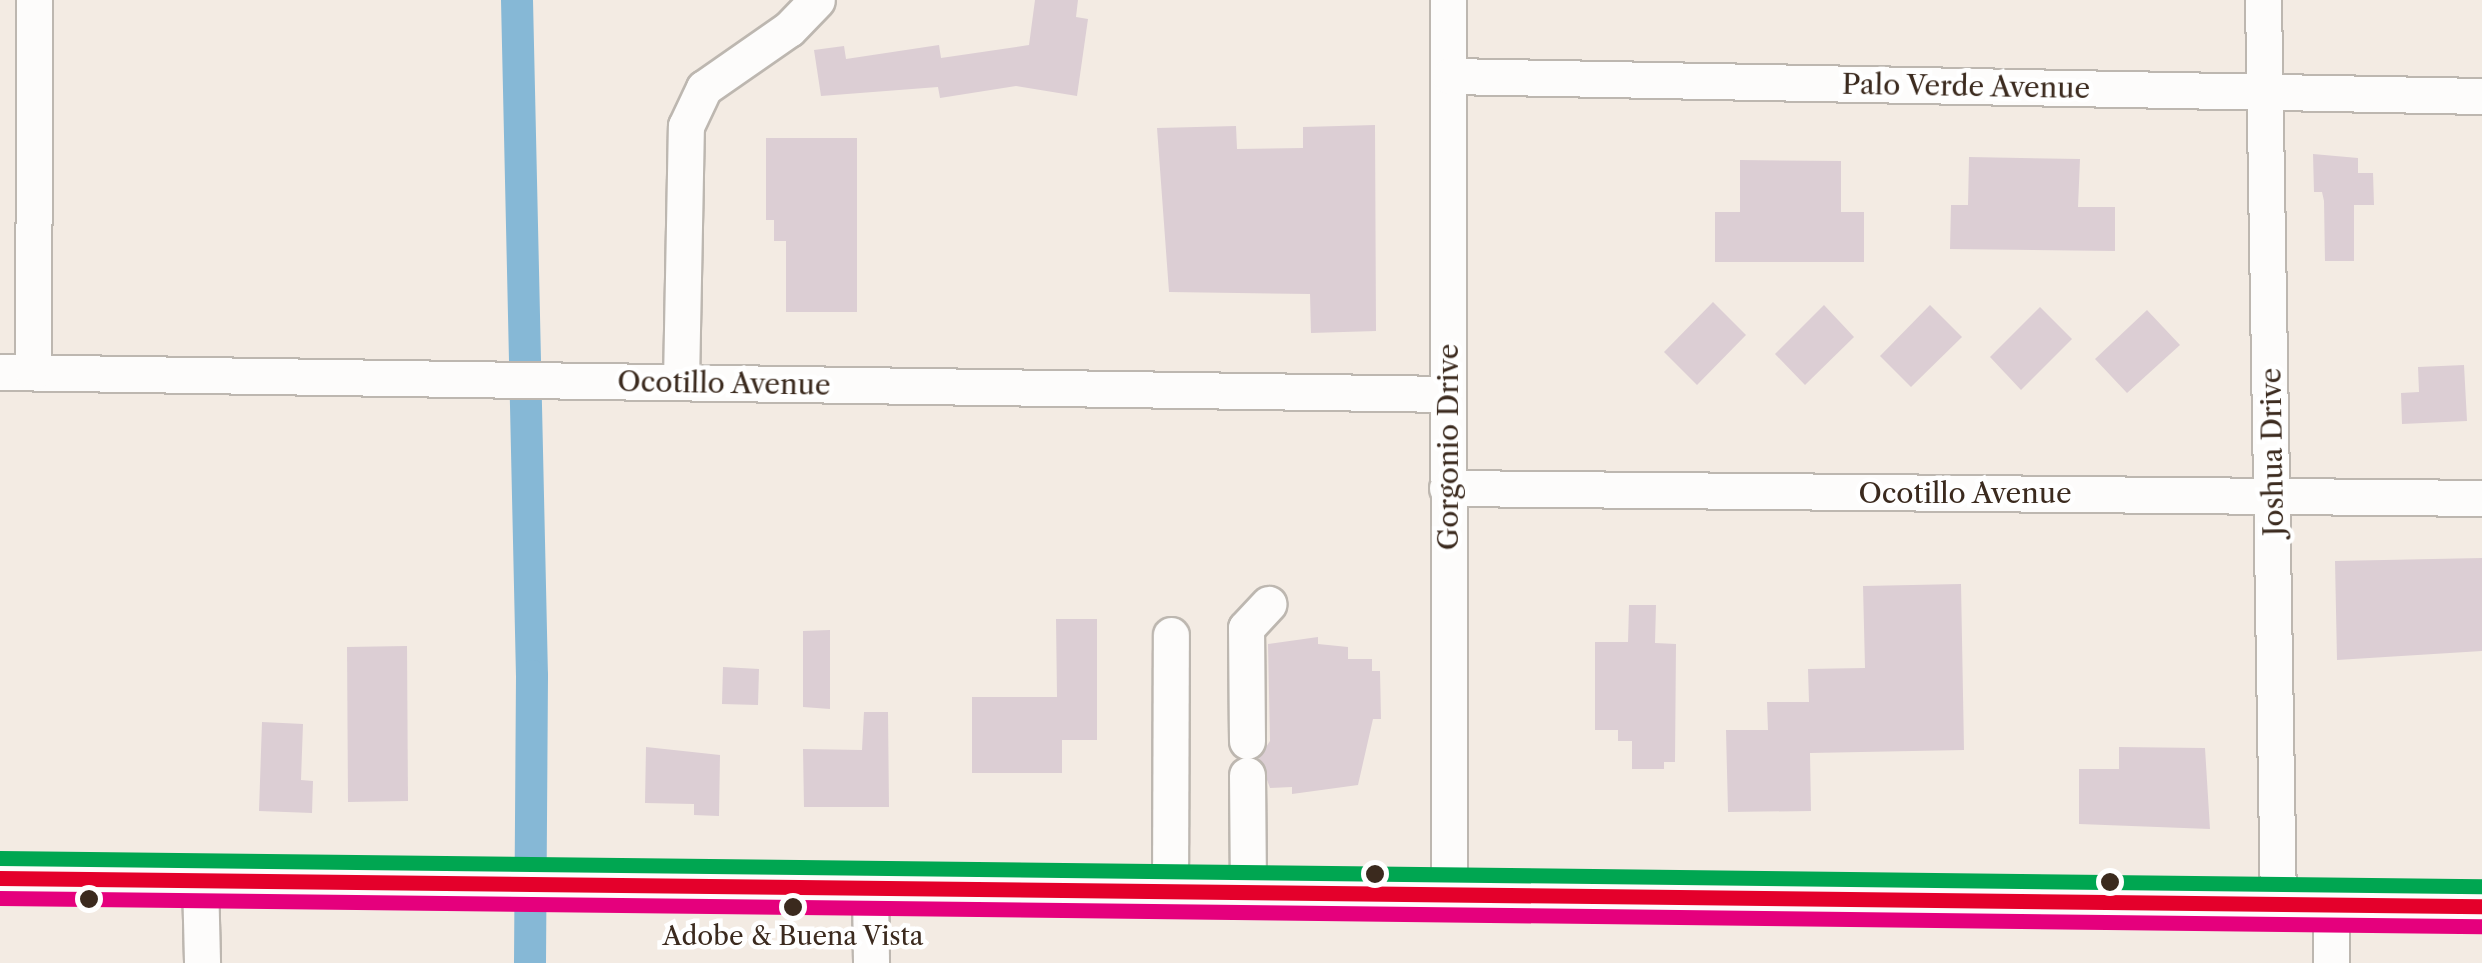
<!DOCTYPE html>
<style>
body{margin:0}
#map{position:relative;width:2482px;height:963px;overflow:hidden;background:#f3ebe3;font-family:"Libre Caslon Text",serif}
div>[style]{position:absolute}
.canal>*{height:32px;margin:-16px;padding:0 16px;transform-origin:16px;border-radius:16px;background:#86b8d6}
.building>*{inset:0;background:#dcced4}
.roads{filter:drop-shadow(2px 0 #bdb7b0) drop-shadow(-2px 0 #bdb7b0) drop-shadow(0 2px #bdb7b0) drop-shadow(0 -2px #bdb7b0)}
.minor>*{height:35px;margin:-17.5px;padding:0 17.5px;transform-origin:17.5px;border-radius:17.5px;background:#fdfcfb}
.major>*{height:45px;margin:-22.5px;padding:0 22.5px;transform-origin:22.5px;border-radius:22.5px;background:#fdfcfb}
.bus-1>*{height:15px;margin:-7.5px;padding:0 7.5px;transform-origin:7.5px;border-radius:7.5px;background:#e4002b}
.bus-2>*{height:15px;margin:-7.5px;padding:0 7.5px;transform-origin:7.5px;border-radius:7.5px;background:#e5007d}
.bus-3>*{height:15px;margin:-7.5px;padding:0 7.5px;transform-origin:7.5px;border-radius:7.5px;background:#00a651}
.dots>*{width:28px;height:28px;translate:-50% -50%;box-sizing:border-box;border:5px solid #fff;border-radius:50%}
span{translate:-50% -50%;white-space:nowrap;text-align:center;line-height:1.15;-webkit-text-stroke:9px #fff;paint-order:stroke}
.bus-label{font-size:26px;color:#3b2a1e}
.street-label{font-size:28px;color:#3b2a1e}
</style>
<div id="map">
<div class="canal">
<i style="left:517px;top:0;width:676px;rotate:88.73deg"></i>
<i style="left:532px;top:676px;width:287px;rotate:90.4deg"></i>
</div>
<div class="building">
<i style="clip-path:polygon(1035px 0,1078px 0,1076px 17px,1088px 19px,1077px 96px,1016px 86px,940px 98px,938px 87px,821px 96px,814px 50px,844px 46px,846px 59px,939px 45px,941px 58px,1029px 45px)"></i>
<i style="clip-path:polygon(1375px 125px,1376px 331px,1311px 333px,1310px 294px,1169px 292px,1157px 128px,1236px 126px,1237px 149px,1303px 148px,1303px 127px)"></i>
<i style="clip-path:polygon(766px 138px,857px 138px,857px 312px,786px 312px,786px 241px,774px 241px,774px 220px,766px 220px)"></i>
<i style="clip-path:polygon(2313px 154px,2358px 158px,2358px 173px,2373px 173px,2374px 205px,2354px 205px,2354px 261px,2325px 261px,2324px 201px,2322px 192px,2314px 192px)"></i>
<i style="clip-path:polygon(1969px 157px,2080px 159px,2078px 207px,2115px 207px,2115px 251px,1950px 249px,1951px 205px,1968px 205px)"></i>
<i style="clip-path:polygon(1740px 160px,1841px 161px,1841px 212px,1864px 212px,1864px 262px,1715px 262px,1715px 212px,1740px 212px)"></i>
<i style="clip-path:polygon(1713px 302px,1746px 335px,1697px 385px,1664px 352px)"></i>
<i style="clip-path:polygon(1824px 305px,1854px 337px,1805px 385px,1775px 354px)"></i>
<i style="clip-path:polygon(1930px 305px,1962px 337px,1911px 387px,1880px 356px)"></i>
<i style="clip-path:polygon(2040px 307px,2072px 339px,2021px 390px,1990px 357px)"></i>
<i style="clip-path:polygon(2147px 310px,2180px 345px,2127px 393px,2095px 359px)"></i>
<i style="clip-path:polygon(2464px 365px,2467px 421px,2402px 424px,2401px 393px,2419px 392px,2418px 367px)"></i>
<i style="clip-path:polygon(2482px 558px,2482px 651px,2337px 660px,2335px 561px)"></i>
<i style="clip-path:polygon(1961px 584px,1964px 750px,1810px 753px,1811px 811px,1728px 812px,1726px 730px,1768px 730px,1767px 702px,1809px 702px,1808px 669px,1865px 668px,1863px 586px)"></i>
<i style="clip-path:polygon(1629px 605px,1656px 605px,1655px 643px,1676px 644px,1675px 762px,1664px 762px,1664px 769px,1632px 769px,1632px 741px,1618px 741px,1618px 730px,1595px 730px,1595px 642px,1628px 642px)"></i>
<i style="clip-path:polygon(1056px 619px,1097px 619px,1097px 740px,1062px 740px,1062px 773px,972px 773px,972px 697px,1057px 697px)"></i>
<i style="clip-path:polygon(830px 630px,830px 709px,803px 707px,803px 631px)"></i>
<i style="clip-path:polygon(1318px 637px,1318px 644px,1348px 647px,1348px 659px,1372px 659px,1372px 671px,1380px 671px,1381px 719px,1373px 719px,1358px 785px,1292px 794px,1292px 787px,1270px 788px,1259px 758px,1270px 741px,1268px 644px)"></i>
<i style="clip-path:polygon(407px 646px,408px 801px,348px 802px,347px 647px)"></i>
<i style="clip-path:polygon(723px 667px,759px 669px,758px 705px,722px 704px)"></i>
<i style="clip-path:polygon(864px 712px,888px 712px,889px 807px,804px 807px,803px 749px,862px 750px)"></i>
<i style="clip-path:polygon(262px 722px,303px 724px,301px 780px,313px 781px,312px 813px,259px 811px)"></i>
<i style="clip-path:polygon(646px 747px,720px 755px,719px 816px,694px 815px,694px 804px,645px 803px)"></i>
<i style="clip-path:polygon(2119px 747px,2205px 748px,2210px 829px,2079px 824px,2079px 769px,2119px 769px)"></i>
</div>
<div class="roads">
<div class="minor">
<i style="left:1448px;top:0;width:894px;rotate:89.94deg"></i>
<i style="left:2263px;top:0;width:903px;rotate:89.05deg"></i>
<i style="left:1450px;top:76px;width:1032px;rotate:1.11deg"></i>
<i style="left:0;top:372px;width:1448px;rotate:0.87deg"></i>
<i style="left:33px;top:372px;width:372px;rotate:-89.8deg"></i>
<i style="left:681px;top:382px;width:256px;rotate:-88.9deg"></i>
<i style="left:686px;top:126px;width:42px;rotate:-64.7deg"></i>
<i style="left:704px;top:88px;width:103px;rotate:-34.8deg"></i>
<i style="left:789px;top:29px;width:40px;rotate:-46deg"></i>
<i style="left:1447px;top:488px;width:1035px;rotate:0.55deg"></i>
<i style="left:1247px;top:741px;width:113px;rotate:-90.5deg"></i>
<i style="left:1246px;top:628px;width:33px;rotate:-47deg"></i>
<i style="left:1247px;top:775px;width:118px;rotate:89.5deg"></i>
<i style="left:200px;top:879px;width:84px;rotate:88.6deg"></i>
<i style="left:870px;top:889px;width:74px;rotate:89.2deg"></i>
<i style="left:1170px;top:892px;width:257px;rotate:-89.8deg"></i>
<i style="left:2331px;top:963px;width:59px;rotate:-90deg"></i>
</div>
<div class="major">
<i style="left:0;top:878px;width:2482px;rotate:0.65deg"></i>
</div>
</div>
<div class="bus-1">
<i style="left:0;top:878px;width:2482px;rotate:0.65deg"></i>
</div>
<div class="bus-2">
<i style="left:0;top:898px;width:2482px;rotate:0.65deg"></i>
</div>
<div class="bus-3">
<i style="left:0;top:858px;width:2482px;rotate:0.65deg"></i>
</div>
<div class="dots">
<i style="left:1375px;top:874px;background:#3b2a1e"></i>
<i style="left:2110px;top:882px;background:#3b2a1e"></i>
<i style="left:89px;top:899px;background:#3b2a1e"></i>
<i style="left:793px;top:907px;background:#3b2a1e"></i>
</div>
<div class="bus-label">
<span style="left:793px;top:937px">Adobe &amp; Buena Vista</span>
</div>
<div class="street-label">
<span style="left:1966px;top:86px;rotate:1deg">Palo Verde Avenue</span>
<span style="left:724px;top:383px;rotate:1deg">Ocotillo Avenue</span>
<span style="left:1448px;top:447px;rotate:-90deg">Gorgonio Drive</span>
<span style="left:2272px;top:452px;rotate:-91deg">Joshua Drive</span>
<span style="left:1965px;top:493px">Ocotillo Avenue</span>
</div>
</div>
